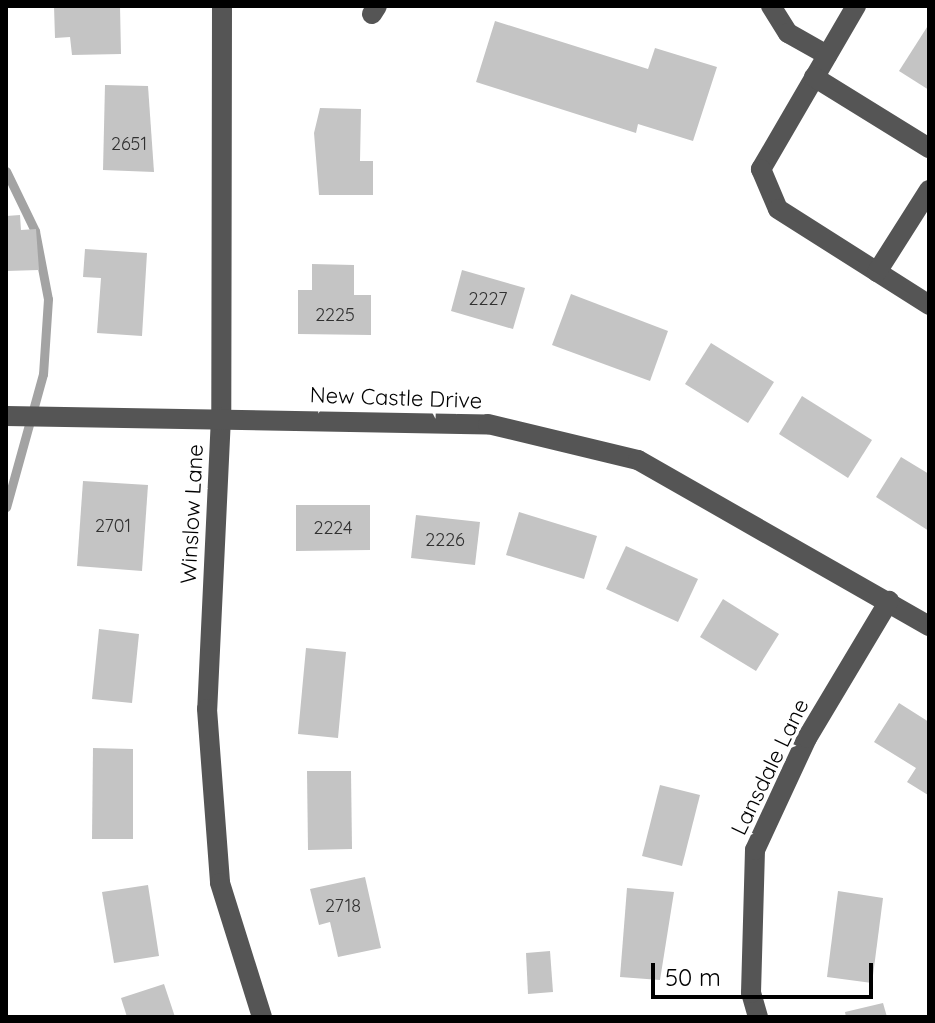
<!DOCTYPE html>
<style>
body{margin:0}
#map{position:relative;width:935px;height:1023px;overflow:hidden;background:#fff;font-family:Quicksand,sans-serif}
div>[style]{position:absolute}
.stream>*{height:9px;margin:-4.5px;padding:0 4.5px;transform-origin:4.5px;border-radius:4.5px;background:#a3a3a3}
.building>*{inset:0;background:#c4c4c4}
.minor>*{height:20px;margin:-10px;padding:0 10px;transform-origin:10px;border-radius:10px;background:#555}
span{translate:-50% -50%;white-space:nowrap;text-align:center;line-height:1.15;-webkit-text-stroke:7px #fff;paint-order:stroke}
.number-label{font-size:18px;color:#313131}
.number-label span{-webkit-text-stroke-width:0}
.street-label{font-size:22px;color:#000}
.frame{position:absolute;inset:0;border:8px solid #000;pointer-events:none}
.scale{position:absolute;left:651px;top:963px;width:222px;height:36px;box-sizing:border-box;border:4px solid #000;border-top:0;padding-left:10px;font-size:24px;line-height:28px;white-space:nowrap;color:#000;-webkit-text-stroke:6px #fff;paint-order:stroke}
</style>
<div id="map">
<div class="stream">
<i style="left:6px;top:171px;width:67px;rotate:64.2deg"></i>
<i style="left:35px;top:231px;width:69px;rotate:79.2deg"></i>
<i style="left:48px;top:299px;width:75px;rotate:93.8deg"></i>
<i style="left:43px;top:374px;width:138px;rotate:105.5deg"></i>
</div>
<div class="building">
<i style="clip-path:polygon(54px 6px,120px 6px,121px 54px,72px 55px,70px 37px,55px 38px)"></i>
<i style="clip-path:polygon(495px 21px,648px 69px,655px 48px,717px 67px,693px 141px,638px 124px,636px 133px,476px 82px)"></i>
<i style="clip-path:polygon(929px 24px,929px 90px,899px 71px)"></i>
<i style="clip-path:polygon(105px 85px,148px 86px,154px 172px,103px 170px)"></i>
<i style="clip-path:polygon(320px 108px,361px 109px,360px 161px,373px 161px,373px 195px,319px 195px,314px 133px)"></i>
<i style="clip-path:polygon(20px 215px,21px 230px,36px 229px,39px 270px,6px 271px,6px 216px)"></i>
<i style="clip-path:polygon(85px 249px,147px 253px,142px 336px,97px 333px,101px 278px,83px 277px)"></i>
<i style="clip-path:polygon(312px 264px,354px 265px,354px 295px,371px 295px,371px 335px,298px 334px,298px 290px,312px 290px)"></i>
<i style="clip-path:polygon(462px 270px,525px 288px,513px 329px,451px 311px)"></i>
<i style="clip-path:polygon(571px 294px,668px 331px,650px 381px,552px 345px)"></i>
<i style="clip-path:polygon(711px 343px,774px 382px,748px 423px,685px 384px)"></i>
<i style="clip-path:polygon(802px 396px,872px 440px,848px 478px,779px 434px)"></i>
<i style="clip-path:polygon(901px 457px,929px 474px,929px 531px,876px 497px)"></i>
<i style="clip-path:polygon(83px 481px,148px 485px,142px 571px,77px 566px)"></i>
<i style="clip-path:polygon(296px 505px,370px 505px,370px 550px,296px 551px)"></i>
<i style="clip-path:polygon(519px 512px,597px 536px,584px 579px,506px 555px)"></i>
<i style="clip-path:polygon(416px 515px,480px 522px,475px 565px,411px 558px)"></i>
<i style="clip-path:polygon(626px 546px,698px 579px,678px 622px,606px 589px)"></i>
<i style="clip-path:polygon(723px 599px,779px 634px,756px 671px,700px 637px)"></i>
<i style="clip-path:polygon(99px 629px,139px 634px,132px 703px,92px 699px)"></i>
<i style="clip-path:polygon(306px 648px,346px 652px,338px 738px,298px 734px)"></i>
<i style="clip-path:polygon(899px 703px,929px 722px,928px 795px,907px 782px,916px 768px,874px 742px)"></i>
<i style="clip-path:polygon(93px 748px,133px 749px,133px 839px,92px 839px)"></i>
<i style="clip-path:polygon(307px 771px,351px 771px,352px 849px,308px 850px)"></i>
<i style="clip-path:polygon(660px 785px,700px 795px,682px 866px,642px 856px)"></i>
<i style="clip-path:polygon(365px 877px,381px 948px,338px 957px,330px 922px,319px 925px,310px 889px)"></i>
<i style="clip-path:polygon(148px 885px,159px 956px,114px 963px,102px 892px)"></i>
<i style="clip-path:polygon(627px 888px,674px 892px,660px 980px,620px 977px)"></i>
<i style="clip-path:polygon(838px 891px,883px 898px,872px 983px,827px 977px)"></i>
<i style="clip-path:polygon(550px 951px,553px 992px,528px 994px,526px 953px)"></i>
<i style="clip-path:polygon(164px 984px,175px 1017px,127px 1017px,121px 998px)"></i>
<i style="clip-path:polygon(883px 1003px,887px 1017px,846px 1017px,845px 1012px)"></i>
</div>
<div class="minor">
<i style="left:222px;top:6px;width:411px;rotate:90.1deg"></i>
<i style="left:221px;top:417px;width:292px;rotate:92.7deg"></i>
<i style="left:207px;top:709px;width:174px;rotate:85.7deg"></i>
<i style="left:220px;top:883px;width:140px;rotate:72.6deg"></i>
<i style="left:771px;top:6px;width:32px;rotate:58deg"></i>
<i style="left:788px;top:33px;width:45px;rotate:29.4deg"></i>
<i style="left:856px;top:6px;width:189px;rotate:120.2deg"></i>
<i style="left:761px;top:169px;width:43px;rotate:67deg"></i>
<i style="left:778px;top:209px;width:179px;rotate:32.4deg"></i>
<i style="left:372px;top:14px;width:9px;rotate:-58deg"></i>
<i style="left:814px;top:77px;width:135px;rotate:31.7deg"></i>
<i style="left:877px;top:272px;width:97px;rotate:-57.6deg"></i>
<i style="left:6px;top:416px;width:482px;rotate:1deg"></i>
<i style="left:488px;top:424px;width:154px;rotate:13.5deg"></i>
<i style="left:638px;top:460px;width:335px;rotate:29.7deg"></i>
<i style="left:758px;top:1017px;width:25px;rotate:-106deg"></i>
<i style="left:751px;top:993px;width:143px;rotate:-88.4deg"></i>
<i style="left:755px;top:850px;width:123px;rotate:-65.1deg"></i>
<i style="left:807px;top:738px;width:160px;rotate:-59.1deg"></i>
</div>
<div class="number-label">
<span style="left:129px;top:144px">2651</span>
<span style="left:488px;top:299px">2227</span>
<span style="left:335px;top:315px">2225</span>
<span style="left:113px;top:526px">2701</span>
<span style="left:333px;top:528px">2224</span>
<span style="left:445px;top:540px">2226</span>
<span style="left:343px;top:906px">2718</span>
</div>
<div class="street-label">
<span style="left:396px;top:398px;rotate:2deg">New Castle Drive</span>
<span style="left:192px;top:514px;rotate:-87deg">Winslow Lane</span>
<span style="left:770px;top:767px;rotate:-64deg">Lansdale Lane</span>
</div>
<div class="frame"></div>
<div class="scale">50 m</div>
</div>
